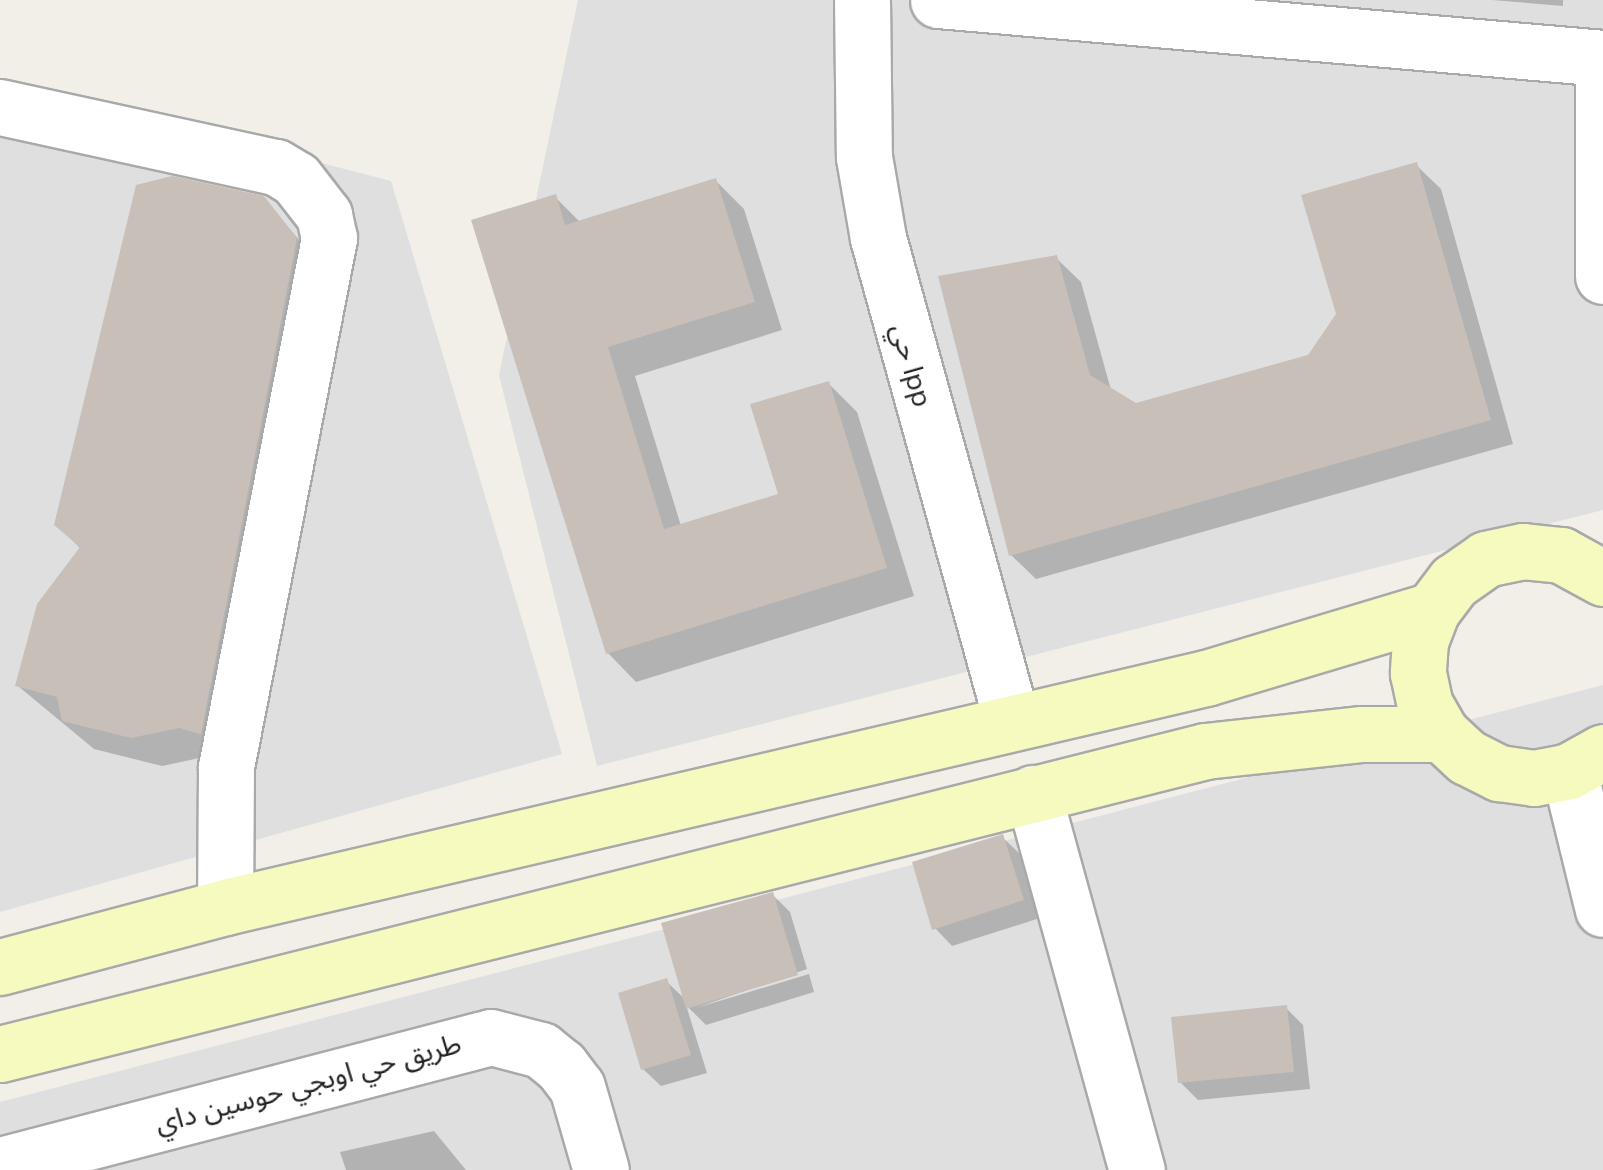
<!DOCTYPE html>
<meta charset="utf-8">
<style>
body{margin:0}
#map{position:relative;width:1603px;height:1170px;overflow:hidden;background:#f2efe9;font-family:Mulish,"Noto Sans Arabic",sans-serif}
div>[style]{position:absolute}
.residential>*{inset:0;background:#e0dfdf}
.shadow>*{inset:0;background:#0003}
.building>*{inset:0;background:#c7bfb8}
.roads{filter:drop-shadow(2px 0 #a9a9a9) drop-shadow(-2px 0 #a9a9a9) drop-shadow(0 2px #a9a9a9) drop-shadow(0 -2px #a9a9a9)}
.minor>*{height:55px;margin:-27.5px;padding:0 27.5px;transform-origin:27.5px;border-radius:27.5px;background:#fff}
.secondary>*{height:55px;margin:-27.5px;padding:0 27.5px;transform-origin:27.5px;border-radius:27.5px;background:#f7fabf}
span{translate:-50% -50%;white-space:nowrap;text-align:center;line-height:1.15;-webkit-text-stroke:8px #fff;paint-order:stroke}
.street-label{font-size:28px;color:#222}
</style>
<div id="map">
<div class="residential">
<i style="clip-path:polygon(578px 0,1603px 0,1603px 510px,597px 766px,499px 375px)"></i>
<i style="clip-path:polygon(0 80px,391px 181px,562px 754px,0 912px)"></i>
<i style="clip-path:polygon(1603px 685px,1603px 1170px,0 1170px,0 1102px)"></i>
</div>
<div class="shadow">
<i style="clip-path:polygon(1492px 0,1563px 0,1563px 6px)"></i>
<i style="clip-path:polygon(1416px 165px,1441px 189px,1513px 444px,1036px 579px,1011px 555px,1056px 258px,1081px 282px,1111px 390px,1135px 406px,1309px 357px,1339px 315px)"></i>
<i style="clip-path:polygon(716px 181px,744px 209px,782px 330px,635px 376px,681px 526px,781px 495px,828px 383px,857px 412px,914px 596px,636px 682px,608px 653px,555px 197px,581px 223px)"></i>
<i style="clip-path:polygon(263px 199px,325px 269px,209px 756px,162px 766px,94px 749px,18px 686px,82px 550px,57px 525px)"></i>
<i style="clip-path:polygon(1002px 837px,1020px 854px,1040px 918px,952px 946px,935px 928px)"></i>
<i style="clip-path:polygon(773px 895px,790px 912px,807px 969px,696px 1008px,809px 974px,814px 992px,706px 1025px,686px 1005px,707px 1073px,661px 1086px,643px 1069px,666px 981px,687px 1001px)"></i>
<i style="clip-path:polygon(1286px 1008px,1303px 1025px,1310px 1089px,1198px 1100px,1180px 1082px)"></i>
<i style="clip-path:polygon(434px 1131px,466px 1170px,346px 1170px,340px 1152px)"></i>
</div>
<div class="building">
<i style="clip-path:polygon(1417px 162px,1491px 420px,1009px 556px,938px 276px,1057px 255px,1090px 375px,1136px 403px,1308px 355px,1336px 314px,1301px 195px)"></i>
<i style="clip-path:polygon(172px 176px,264px 196px,297px 238px,201px 734px,179px 728px,131px 738px,62px 721px,57px 697px,15px 686px,37px 604px,80px 547px,54px 525px,136px 185px)"></i>
<i style="clip-path:polygon(716px 178px,755px 302px,608px 347px,664px 529px,778px 494px,750px 404px,829px 381px,887px 568px,606px 654px,471px 220px,556px 194px,565px 225px)"></i>
<i style="clip-path:polygon(1003px 834px,1024px 900px,932px 930px,912px 862px)"></i>
<i style="clip-path:polygon(773px 892px,798px 975px,686px 1009px,661px 923px)"></i>
<i style="clip-path:polygon(667px 978px,691px 1055px,641px 1070px,618px 993px)"></i>
<i style="clip-path:polygon(1287px 1005px,1294px 1072px,1178px 1083px,1171px 1017px)"></i>
</div>
<div class="roads">
<div class="minor">
<i style="left:862px;top:0;width:157px;rotate:89.3deg"></i>
<i style="left:864px;top:157px;width:82px;rotate:80.2deg"></i>
<i style="left:878px;top:238px;width:502px;rotate:74.52deg"></i>
<i style="left:938px;top:0;width:668px;rotate:4.98deg"></i>
<i style="left:1603px;top:75px;width:201px;rotate:90deg"></i>
<i style="left:0;top:107px;width:282px;rotate:12.3deg"></i>
<i style="left:276px;top:167px;width:23px;rotate:31deg"></i>
<i style="left:296px;top:179px;width:46px;rotate:52.1deg"></i>
<i style="left:324px;top:215px;width:24px;rotate:78deg"></i>
<i style="left:329px;top:238px;width:539px;rotate:101.02deg"></i>
<i style="left:226px;top:767px;width:140px;rotate:90.4deg"></i>
<i style="left:1569px;top:771px;width:142px;rotate:76.2deg"></i>
<i style="left:1033px;top:793px;width:391px;rotate:74.6deg"></i>
<i style="left:0;top:1165px;width:507px;rotate:-14.61deg"></i>
<i style="left:491px;top:1037px;width:52px;rotate:14.6deg"></i>
<i style="left:541px;top:1050px;width:26px;rotate:39deg"></i>
<i style="left:561px;top:1066px;width:26px;rotate:53deg"></i>
<i style="left:577px;top:1087px;width:86px;rotate:73.9deg"></i>
</div>
<div class="secondary">
<i style="left:1603px;top:578px;width:48px;rotate:-151.3deg"></i>
<i style="left:1561px;top:555px;width:38px;rotate:-174deg"></i>
<i style="left:1523px;top:551px;width:38px;rotate:168deg"></i>
<i style="left:1486px;top:559px;width:39px;rotate:145deg"></i>
<i style="left:1454px;top:581px;width:36px;rotate:127deg"></i>
<i style="left:1432px;top:610px;width:33px;rotate:111deg"></i>
<i style="left:1420px;top:641px;width:32px;rotate:94deg"></i>
<i style="left:1418px;top:673px;width:33px;rotate:78deg"></i>
<i style="left:1425px;top:705px;width:34px;rotate:60deg"></i>
<i style="left:1442px;top:734px;width:34px;rotate:43deg"></i>
<i style="left:1467px;top:757px;width:36px;rotate:27deg"></i>
<i style="left:1499px;top:773px;width:35px;rotate:8deg"></i>
<i style="left:1534px;top:778px;width:36px;rotate:-11deg"></i>
<i style="left:1569px;top:771px;width:39px;rotate:-29deg"></i>
<i style="left:0;top:967px;width:233px;rotate:-14.9deg"></i>
<i style="left:225px;top:907px;width:1007px;rotate:-13.14deg"></i>
<i style="left:1206px;top:678px;width:236px;rotate:-16.7deg"></i>
<i style="left:0;top:1054px;width:1243px;rotate:-14.11deg"></i>
<i style="left:1205px;top:751px;width:158px;rotate:-6.2deg"></i>
<i style="left:1362px;top:734px;width:80px"></i>
</div>
</div>
<div class="street-label">
<span style="left:912px;top:365px;rotate:74deg">حي lpp</span>
<span style="left:308px;top:1083px;rotate:-15deg">طريق حي اوبجي حوسين داي</span>
</div>
</div>
